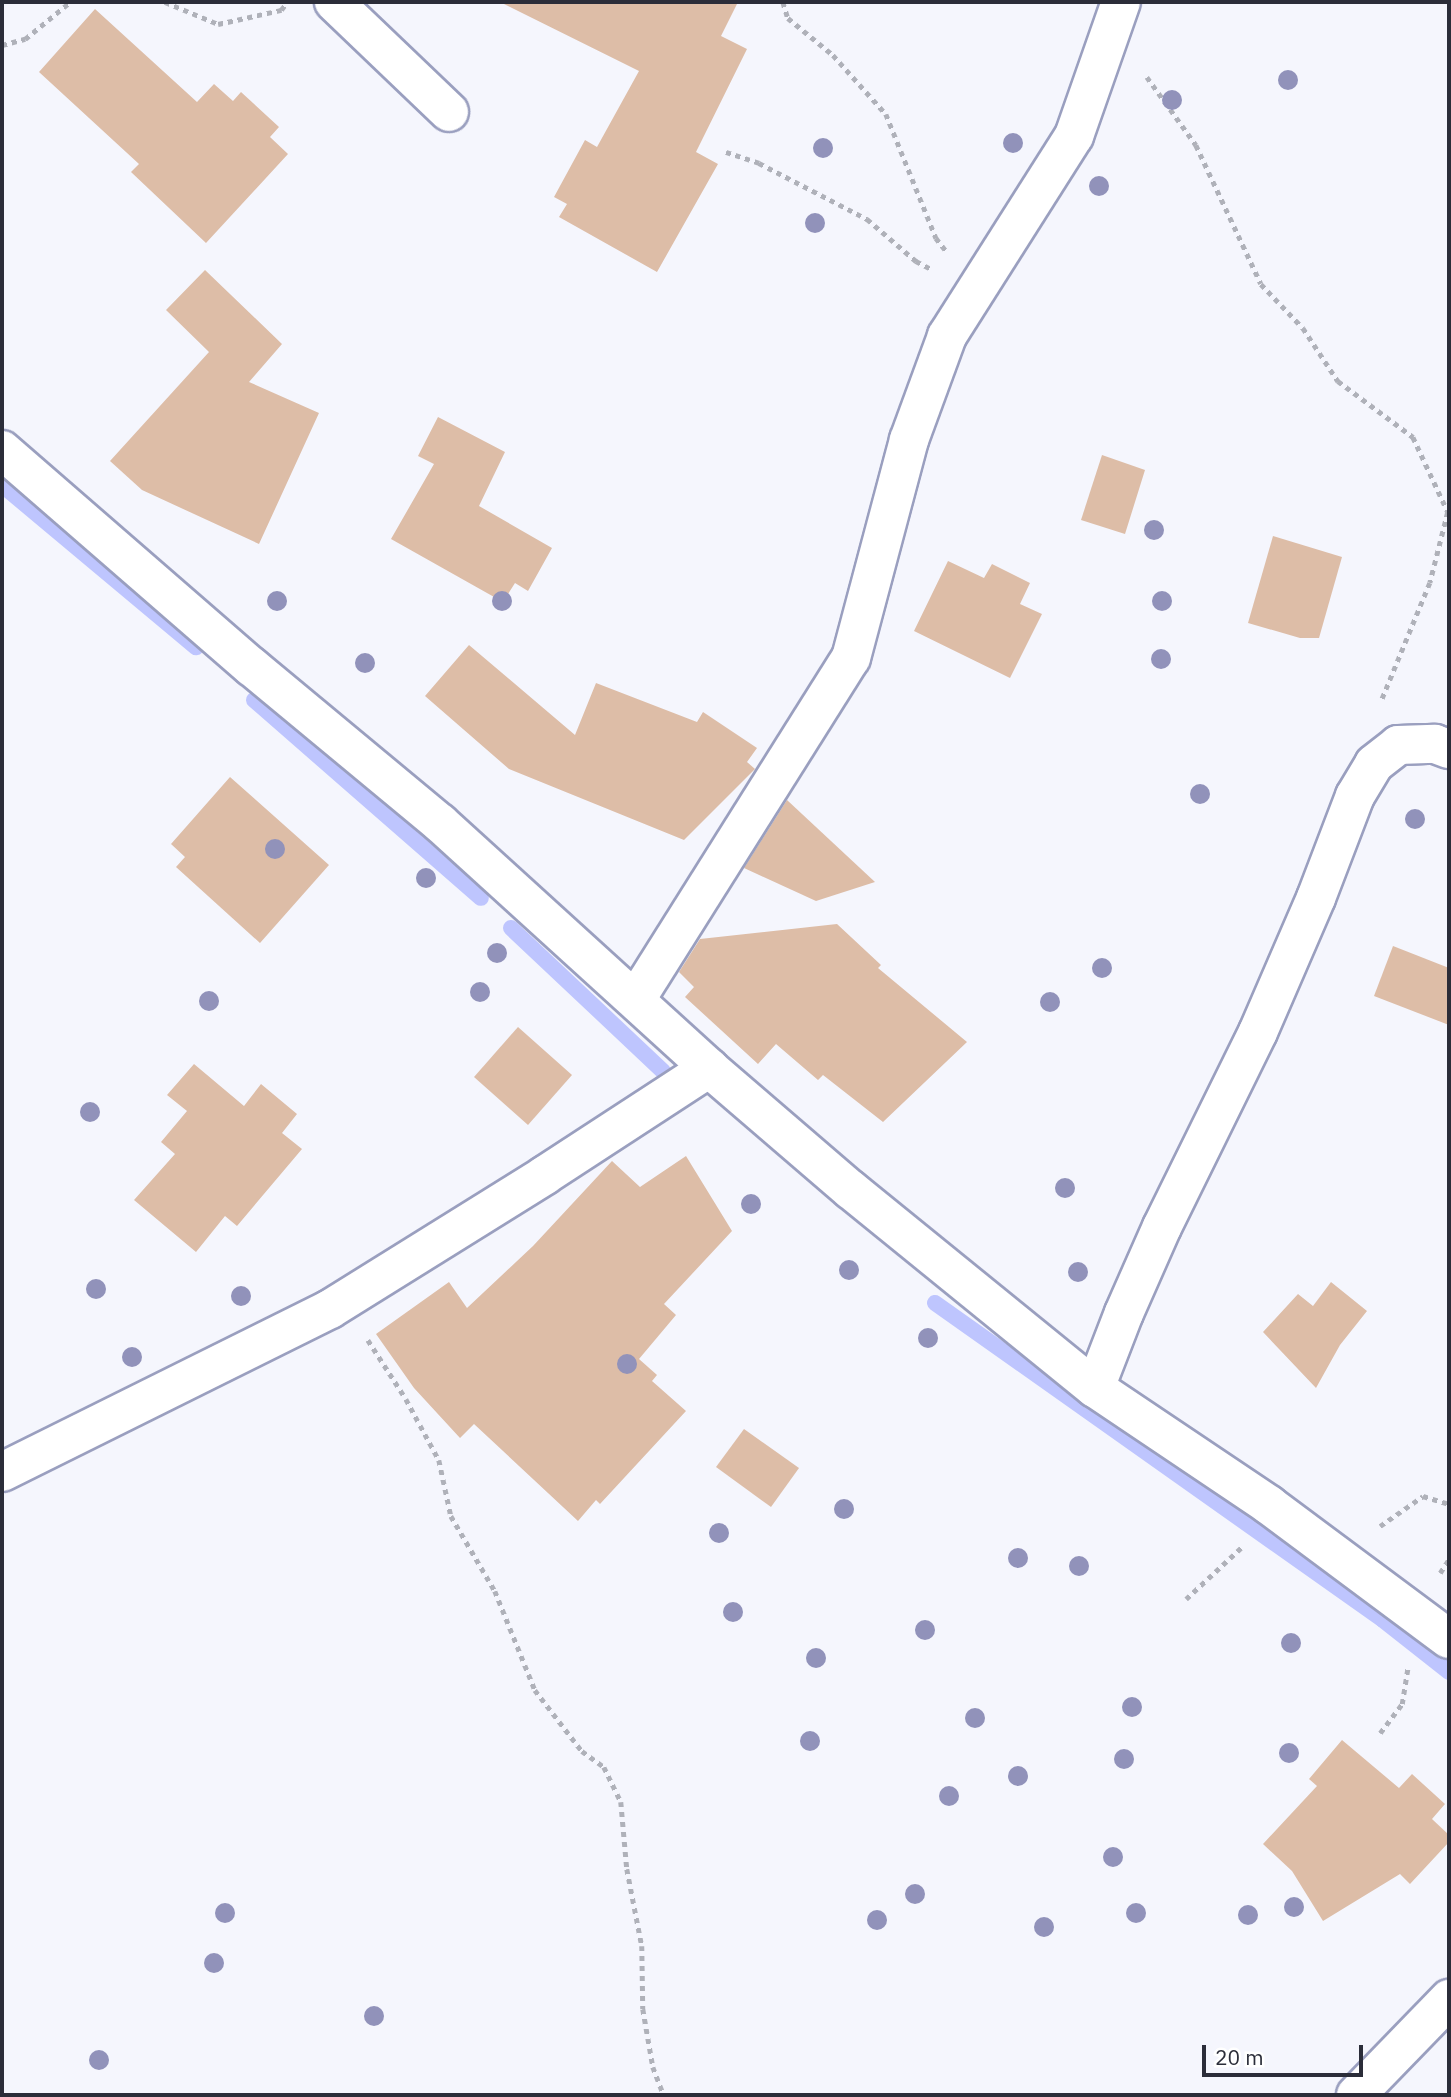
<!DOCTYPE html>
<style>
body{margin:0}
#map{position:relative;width:1451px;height:2097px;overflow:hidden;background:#f5f6fd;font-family:"IBM Plex Sans",sans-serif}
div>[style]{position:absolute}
.stream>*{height:16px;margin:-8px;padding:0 8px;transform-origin:8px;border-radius:8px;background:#bec5fe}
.building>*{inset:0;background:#ddbda7}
.path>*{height:4.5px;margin-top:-2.25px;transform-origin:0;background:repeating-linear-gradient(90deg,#afb1b9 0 5px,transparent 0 10px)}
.roads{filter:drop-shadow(2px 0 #9a9fbf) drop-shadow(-2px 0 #9a9fbf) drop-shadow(0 2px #9a9fbf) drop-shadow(0 -2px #9a9fbf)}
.minor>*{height:38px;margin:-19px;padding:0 19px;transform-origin:19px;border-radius:19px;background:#fff}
.trees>*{width:20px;height:20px;margin:-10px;border-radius:50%;background:#9192ba}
span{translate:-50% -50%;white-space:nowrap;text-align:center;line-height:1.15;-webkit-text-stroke:5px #fff;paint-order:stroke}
.frame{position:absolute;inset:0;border:4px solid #2b2d39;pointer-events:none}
.scale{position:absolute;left:1202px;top:2045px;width:161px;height:32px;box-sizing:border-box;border:4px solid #2b2d39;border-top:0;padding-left:9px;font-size:21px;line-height:24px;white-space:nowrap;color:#2b2d39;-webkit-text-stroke:5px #fff;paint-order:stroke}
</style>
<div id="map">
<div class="stream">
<i style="left:2px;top:485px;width:253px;rotate:39.9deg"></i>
<i style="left:254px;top:700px;width:301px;rotate:41.1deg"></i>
<i style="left:511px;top:928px;width:209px;rotate:43.3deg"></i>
<i style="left:935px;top:1303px;width:549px;rotate:35.28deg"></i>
<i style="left:1383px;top:1620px;width:84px;rotate:38.2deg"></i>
</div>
<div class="building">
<i style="clip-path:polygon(500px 2px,738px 2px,721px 36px,747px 49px,696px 152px,718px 164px,657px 272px,559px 217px,567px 204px,554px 197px,585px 140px,597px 147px,639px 71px)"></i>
<i style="clip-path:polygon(95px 9px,197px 102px,214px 84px,233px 101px,241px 92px,279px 127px,270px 137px,288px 154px,206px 243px,131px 172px,139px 164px,39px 72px)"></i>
<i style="clip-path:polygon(205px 270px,282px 344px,249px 382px,319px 413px,259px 544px,142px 490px,110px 461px,209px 352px,166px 310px)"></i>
<i style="clip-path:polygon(438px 417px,505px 452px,479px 506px,552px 548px,528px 591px,515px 583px,503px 602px,391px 539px,434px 464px,418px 456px)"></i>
<i style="clip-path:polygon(1102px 455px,1145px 470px,1125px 534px,1081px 520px)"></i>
<i style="clip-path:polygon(1273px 536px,1342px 557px,1319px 638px,1300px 638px,1248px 623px)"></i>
<i style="clip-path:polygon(948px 561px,984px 578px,992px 564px,1030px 583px,1020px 604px,1042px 614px,1010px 678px,914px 631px)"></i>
<i style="clip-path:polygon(469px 645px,575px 735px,596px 683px,697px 722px,703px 712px,757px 748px,747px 762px,755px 769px,684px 840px,509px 769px,425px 696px)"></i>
<i style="clip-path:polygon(230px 777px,329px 865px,260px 943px,176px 867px,185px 857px,171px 844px)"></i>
<i style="clip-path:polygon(787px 800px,875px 882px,816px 901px,744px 868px)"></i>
<i style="clip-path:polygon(837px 924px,881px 965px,878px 968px,967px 1042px,883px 1122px,823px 1075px,818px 1080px,776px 1044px,758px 1064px,685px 997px,694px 987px,679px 972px,700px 939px)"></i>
<i style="clip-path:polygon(1393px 946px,1449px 968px,1449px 1025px,1374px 996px)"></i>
<i style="clip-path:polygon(518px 1027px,572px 1075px,528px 1125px,474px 1077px)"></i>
<i style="clip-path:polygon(194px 1064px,244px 1106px,261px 1084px,297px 1114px,282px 1133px,302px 1149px,237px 1226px,225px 1216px,196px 1252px,134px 1200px,175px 1154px,161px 1142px,187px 1111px,167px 1095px)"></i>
<i style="clip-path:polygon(686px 1156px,732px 1231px,664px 1304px,676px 1315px,639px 1359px,657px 1375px,652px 1381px,686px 1411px,600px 1504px,596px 1500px,578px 1521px,474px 1424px,460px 1438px,414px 1388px,376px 1334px,449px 1282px,467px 1308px,533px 1246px,612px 1161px,640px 1187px)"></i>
<i style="clip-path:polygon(1331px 1282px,1367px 1311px,1340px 1345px,1316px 1388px,1263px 1332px,1298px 1294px,1313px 1306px)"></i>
<i style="clip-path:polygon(744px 1429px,799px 1468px,771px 1507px,716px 1467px)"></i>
<i style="clip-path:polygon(1342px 1740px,1399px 1788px,1412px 1774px,1445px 1804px,1432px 1819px,1449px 1835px,1449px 1842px,1410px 1884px,1400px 1874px,1323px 1921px,1292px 1871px,1263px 1844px,1317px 1786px,1309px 1779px)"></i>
</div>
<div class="path">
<i style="left:165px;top:2px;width:57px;rotate:22.5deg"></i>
<i style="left:218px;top:24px;width:65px;rotate:-12.5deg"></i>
<i style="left:281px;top:10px;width:6px;rotate:-51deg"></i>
<i style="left:783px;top:2px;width:17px;rotate:73deg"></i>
<i style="left:788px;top:18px;width:58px;rotate:39.4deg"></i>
<i style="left:833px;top:55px;width:79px;rotate:48.1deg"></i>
<i style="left:886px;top:114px;width:134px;rotate:68deg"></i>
<i style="left:936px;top:238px;width:16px;rotate:52deg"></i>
<i style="left:2px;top:45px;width:24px;rotate:-15deg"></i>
<i style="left:25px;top:39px;width:58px;rotate:-39.4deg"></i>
<i style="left:1147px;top:77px;width:84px;rotate:54.2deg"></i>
<i style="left:1196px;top:145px;width:153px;rotate:64.9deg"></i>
<i style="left:1261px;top:284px;width:61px;rotate:46.3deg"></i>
<i style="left:1303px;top:328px;width:64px;rotate:56.6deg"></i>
<i style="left:1338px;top:381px;width:94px;rotate:36.7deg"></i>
<i style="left:1413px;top:437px;width:83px;rotate:65deg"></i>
<i style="left:1448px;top:512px;width:73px;rotate:104.2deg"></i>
<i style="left:1430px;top:583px;width:129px;rotate:112.4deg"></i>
<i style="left:726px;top:152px;width:35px;rotate:18deg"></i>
<i style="left:759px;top:163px;width:122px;rotate:27.4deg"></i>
<i style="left:867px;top:219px;width:65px;rotate:40.6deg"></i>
<i style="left:916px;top:261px;width:19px;rotate:28deg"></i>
<i style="left:368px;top:1340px;width:70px;rotate:57.2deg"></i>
<i style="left:406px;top:1399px;width:69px;rotate:61.6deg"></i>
<i style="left:439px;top:1460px;width:57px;rotate:77.9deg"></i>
<i style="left:451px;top:1516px;width:87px;rotate:59.6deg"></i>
<i style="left:495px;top:1591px;width:107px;rotate:68deg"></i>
<i style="left:535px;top:1690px;width:77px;rotate:52.4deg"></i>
<i style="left:582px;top:1751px;width:27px;rotate:36deg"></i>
<i style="left:604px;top:1767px;width:39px;rotate:64deg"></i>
<i style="left:621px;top:1802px;width:67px;rotate:84.9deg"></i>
<i style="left:627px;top:1869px;width:78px;rotate:79deg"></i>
<i style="left:642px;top:1946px;width:63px;rotate:89.1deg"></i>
<i style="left:643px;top:2009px;width:59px;rotate:80.2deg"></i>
<i style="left:653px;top:2067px;width:30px;rotate:69deg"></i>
<i style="left:1380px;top:1526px;width:52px;rotate:-34.9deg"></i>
<i style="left:1423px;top:1496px;width:27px;rotate:17deg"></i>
<i style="left:1440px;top:1573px;width:17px;rotate:-57deg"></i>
<i style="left:1186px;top:1599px;width:79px;rotate:-43deg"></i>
<i style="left:1380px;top:1733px;width:36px;rotate:-53deg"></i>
<i style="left:1402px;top:1704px;width:37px;rotate:-81deg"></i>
</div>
<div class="roads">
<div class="minor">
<i style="left:334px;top:2px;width:159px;rotate:43.7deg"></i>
<i style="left:2px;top:450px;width:331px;rotate:41deg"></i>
<i style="left:252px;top:667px;width:244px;rotate:39.7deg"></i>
<i style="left:440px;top:823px;width:364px;rotate:42.3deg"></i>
<i style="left:709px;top:1068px;width:187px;rotate:40.7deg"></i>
<i style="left:851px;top:1190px;width:314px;rotate:39.1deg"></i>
<i style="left:1095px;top:1388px;width:210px;rotate:33.9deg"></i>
<i style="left:1269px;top:1505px;width:224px;rotate:36.7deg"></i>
<i style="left:636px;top:999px;width:403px;rotate:-57.8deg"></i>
<i style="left:851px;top:658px;width:226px;rotate:-75.1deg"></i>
<i style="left:909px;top:440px;width:111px;rotate:-69.9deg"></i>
<i style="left:947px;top:336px;width:237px;rotate:-57.6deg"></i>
<i style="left:1074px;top:136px;width:142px;rotate:-70.7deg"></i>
<i style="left:1095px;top:1388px;width:80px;rotate:-68.9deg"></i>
<i style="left:1124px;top:1313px;width:94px;rotate:-66.2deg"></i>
<i style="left:1162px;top:1227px;width:217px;rotate:-63.8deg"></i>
<i style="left:1258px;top:1032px;width:146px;rotate:-66.6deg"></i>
<i style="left:1316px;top:898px;width:109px;rotate:-69.1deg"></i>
<i style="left:1355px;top:796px;width:37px;rotate:-59deg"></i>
<i style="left:1374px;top:764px;width:31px;rotate:-38deg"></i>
<i style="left:1398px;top:745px;width:37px;rotate:-2deg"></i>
<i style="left:1435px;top:744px;width:15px;rotate:20deg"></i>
<i style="left:2px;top:1472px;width:366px;rotate:-26.4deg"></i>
<i style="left:330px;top:1309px;width:253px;rotate:-31.9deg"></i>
<i style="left:545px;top:1175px;width:196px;rotate:-33.1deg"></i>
<i style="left:1356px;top:2095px;width:134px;rotate:-45.9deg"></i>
</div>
</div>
<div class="trees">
<i style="left:1288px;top:80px"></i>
<i style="left:1172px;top:100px"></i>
<i style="left:1013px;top:143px"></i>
<i style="left:823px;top:148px"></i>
<i style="left:1099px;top:186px"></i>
<i style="left:815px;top:223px"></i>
<i style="left:1154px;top:530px"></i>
<i style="left:277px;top:601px"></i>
<i style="left:502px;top:601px"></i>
<i style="left:1162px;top:601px"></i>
<i style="left:1161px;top:659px"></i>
<i style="left:365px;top:663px"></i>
<i style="left:1200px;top:794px"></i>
<i style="left:1415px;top:819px"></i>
<i style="left:275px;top:849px"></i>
<i style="left:426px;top:878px"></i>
<i style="left:497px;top:953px"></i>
<i style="left:1102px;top:968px"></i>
<i style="left:480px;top:992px"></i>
<i style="left:209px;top:1001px"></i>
<i style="left:1050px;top:1002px"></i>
<i style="left:90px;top:1112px"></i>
<i style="left:1065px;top:1188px"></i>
<i style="left:751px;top:1204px"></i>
<i style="left:849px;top:1270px"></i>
<i style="left:1078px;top:1272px"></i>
<i style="left:96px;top:1289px"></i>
<i style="left:241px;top:1296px"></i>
<i style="left:928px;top:1338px"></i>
<i style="left:132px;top:1357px"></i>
<i style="left:627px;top:1364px"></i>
<i style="left:844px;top:1509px"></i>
<i style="left:719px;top:1533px"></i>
<i style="left:1018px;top:1558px"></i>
<i style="left:1079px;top:1566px"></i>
<i style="left:733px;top:1612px"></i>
<i style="left:925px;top:1630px"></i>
<i style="left:1291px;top:1643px"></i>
<i style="left:816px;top:1658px"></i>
<i style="left:1132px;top:1707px"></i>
<i style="left:975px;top:1718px"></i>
<i style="left:810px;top:1741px"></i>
<i style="left:1289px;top:1753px"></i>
<i style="left:1124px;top:1759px"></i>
<i style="left:1018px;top:1776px"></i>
<i style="left:949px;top:1796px"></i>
<i style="left:1113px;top:1857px"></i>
<i style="left:915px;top:1894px"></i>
<i style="left:1294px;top:1907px"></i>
<i style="left:225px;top:1913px"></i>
<i style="left:1136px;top:1913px"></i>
<i style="left:1248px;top:1915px"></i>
<i style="left:877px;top:1920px"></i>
<i style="left:1044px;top:1927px"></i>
<i style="left:214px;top:1963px"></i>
<i style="left:374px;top:2016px"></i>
<i style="left:99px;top:2060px"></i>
</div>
<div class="frame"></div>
<div class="scale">20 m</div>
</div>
